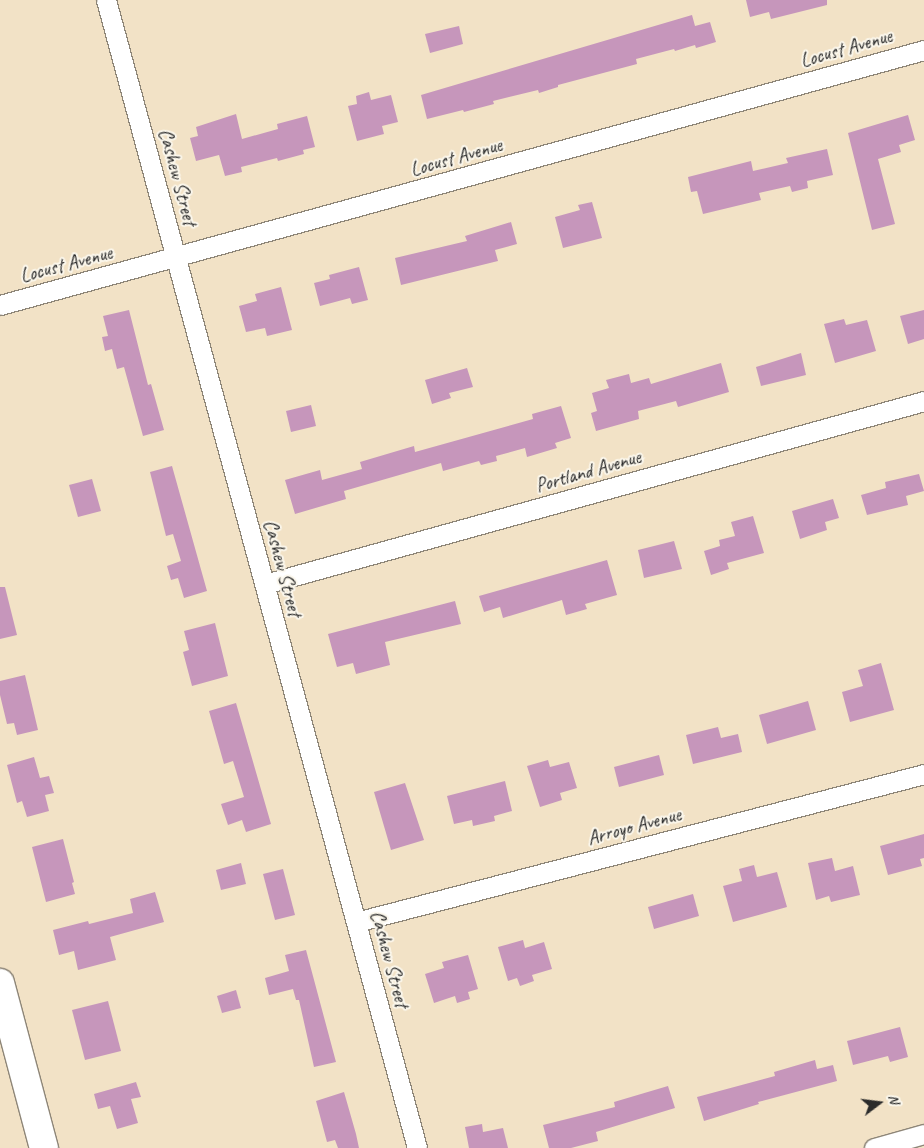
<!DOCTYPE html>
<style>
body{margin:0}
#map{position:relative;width:924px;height:1148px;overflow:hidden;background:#f2e2c6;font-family:Caveat,sans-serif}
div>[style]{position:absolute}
.building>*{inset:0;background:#c696bb}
.roads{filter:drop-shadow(1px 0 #8e8678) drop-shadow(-1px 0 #8e8678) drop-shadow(0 1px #8e8678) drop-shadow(0 -1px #8e8678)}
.street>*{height:19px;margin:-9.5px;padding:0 9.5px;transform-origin:9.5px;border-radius:9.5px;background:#fff}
.secondary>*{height:28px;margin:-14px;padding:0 14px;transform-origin:14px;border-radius:14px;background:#fff}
span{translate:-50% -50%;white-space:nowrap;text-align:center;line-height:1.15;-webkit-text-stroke:4px #fbf7ec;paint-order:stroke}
.street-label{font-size:20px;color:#2b2b2b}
.north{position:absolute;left:854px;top:1078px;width:50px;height:50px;-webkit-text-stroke:4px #fbf7ec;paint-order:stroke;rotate:75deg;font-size:14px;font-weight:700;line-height:20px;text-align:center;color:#2b2b2b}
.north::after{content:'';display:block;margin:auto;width:18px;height:22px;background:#2b2b2b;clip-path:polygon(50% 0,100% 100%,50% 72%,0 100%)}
</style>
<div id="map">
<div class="building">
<i style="clip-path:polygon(746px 0,827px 0,827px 5px,771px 19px,769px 12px,750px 17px)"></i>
<i style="clip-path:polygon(692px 15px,695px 26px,710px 22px,716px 42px,696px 48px,695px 45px,675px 51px,674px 49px,636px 59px,637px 64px,558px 85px,558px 87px,539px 93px,538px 90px,493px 101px,494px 104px,464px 112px,463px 110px,427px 119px,421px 95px)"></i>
<i style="clip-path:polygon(459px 26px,463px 44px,430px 53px,425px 34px)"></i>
<i style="clip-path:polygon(369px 92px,371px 100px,391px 95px,398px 122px,382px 126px,384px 134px,357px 141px,348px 106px,357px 104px,356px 96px)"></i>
<i style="clip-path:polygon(236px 114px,242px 139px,278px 129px,277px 124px,307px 116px,315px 147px,303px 150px,304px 154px,278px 161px,277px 158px,241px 167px,242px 172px,225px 176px,219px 155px,196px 161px,190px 138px,198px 136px,196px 127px)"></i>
<i style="clip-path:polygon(908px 115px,915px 140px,899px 145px,901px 152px,878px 159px,895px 224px,872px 230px,848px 133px)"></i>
<i style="clip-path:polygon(827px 149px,833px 175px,807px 181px,808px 188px,792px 192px,790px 186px,759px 193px,761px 200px,703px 214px,697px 191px,691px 192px,688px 177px,751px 161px,753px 171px,788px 163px,786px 158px)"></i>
<i style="clip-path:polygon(592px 202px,602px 238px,563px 248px,555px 217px,580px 210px,578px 205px)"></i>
<i style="clip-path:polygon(511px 222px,517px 244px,495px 250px,498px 261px,401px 285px,395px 258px,467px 241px,465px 236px)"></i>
<i style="clip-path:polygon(359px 267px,368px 300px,352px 304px,350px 298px,320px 306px,314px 283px,330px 279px,329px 275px)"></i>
<i style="clip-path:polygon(281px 287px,292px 330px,267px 336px,265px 328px,246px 332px,239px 306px,257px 301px,255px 294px)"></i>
<i style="clip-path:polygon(129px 310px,148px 385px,151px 384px,164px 430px,143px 436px,124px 367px,117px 369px,112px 349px,105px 351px,102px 337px,108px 336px,103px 316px)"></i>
<i style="clip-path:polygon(924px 310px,924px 339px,908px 344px,900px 316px)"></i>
<i style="clip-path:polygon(844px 319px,846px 325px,867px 320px,876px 351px,835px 363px,824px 324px)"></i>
<i style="clip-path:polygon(801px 353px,806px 375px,761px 386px,756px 367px)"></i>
<i style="clip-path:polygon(721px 363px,729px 392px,678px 407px,676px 401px,638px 411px,639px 419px,596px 431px,591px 413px,597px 411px,592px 393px,609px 388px,606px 380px,629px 374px,631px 383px,649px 378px,651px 384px)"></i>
<i style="clip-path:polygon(467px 368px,473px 387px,449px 393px,451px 398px,432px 404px,425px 380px)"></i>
<i style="clip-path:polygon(311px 405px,316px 426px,291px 432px,286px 411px)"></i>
<i style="clip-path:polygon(561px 406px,571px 438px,555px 443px,557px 448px,527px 457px,525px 448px,496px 456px,497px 461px,481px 465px,479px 461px,443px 471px,441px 463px,344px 491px,346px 499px,295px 514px,285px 480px,320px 470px,322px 480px,362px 469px,360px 462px,414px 446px,415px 452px,533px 419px,532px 414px)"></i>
<i style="clip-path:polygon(172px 466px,207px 591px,184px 598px,178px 578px,171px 580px,167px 566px,181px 561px,173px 534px,166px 536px,150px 472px)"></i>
<i style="clip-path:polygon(919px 474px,924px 491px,906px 496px,908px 505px,867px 515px,861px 495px,886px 488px,885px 482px)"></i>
<i style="clip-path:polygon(92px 479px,101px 511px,78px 517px,69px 485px)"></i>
<i style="clip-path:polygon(833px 499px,839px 518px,825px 522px,827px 530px,800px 539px,792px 511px)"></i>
<i style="clip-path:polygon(753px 516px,764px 553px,727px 563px,729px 569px,711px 575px,704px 551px,720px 546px,719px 540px,735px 536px,731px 522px)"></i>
<i style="clip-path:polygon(674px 541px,682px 569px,644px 578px,638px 550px)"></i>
<i style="clip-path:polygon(607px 560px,617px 595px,585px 604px,587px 609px,566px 615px,562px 600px,503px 618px,500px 607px,484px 612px,479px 596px)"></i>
<i style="clip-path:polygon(0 587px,5px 587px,17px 635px,0 639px)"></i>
<i style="clip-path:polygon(455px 601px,461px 624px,385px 642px,390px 665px,356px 674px,353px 663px,337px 667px,328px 634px)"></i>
<i style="clip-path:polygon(215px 623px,228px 676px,192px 686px,183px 652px,189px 650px,184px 631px)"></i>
<i style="clip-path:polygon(881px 663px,894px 710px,850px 722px,842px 692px,863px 686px,858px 670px)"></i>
<i style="clip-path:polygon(25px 675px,38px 730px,17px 735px,14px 723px,7px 724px,0 695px,0 681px)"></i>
<i style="clip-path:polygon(808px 701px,816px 730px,767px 744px,759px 715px)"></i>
<i style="clip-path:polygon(236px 703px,271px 824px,246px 832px,242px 820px,228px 825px,221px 804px,244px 797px,233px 761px,224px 764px,209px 711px)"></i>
<i style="clip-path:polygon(718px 727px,721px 738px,738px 734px,742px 752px,693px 764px,686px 735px)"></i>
<i style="clip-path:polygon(659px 755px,664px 775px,619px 787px,614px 767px)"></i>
<i style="clip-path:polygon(34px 757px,40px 778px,49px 776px,54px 793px,45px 795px,49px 811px,27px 817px,22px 801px,17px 803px,7px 765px)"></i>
<i style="clip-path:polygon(548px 760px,550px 767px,569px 762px,577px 788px,560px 793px,562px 800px,540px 807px,527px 766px)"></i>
<i style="clip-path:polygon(505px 781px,512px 811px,494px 816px,495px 821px,473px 826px,472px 820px,454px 824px,447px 796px)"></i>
<i style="clip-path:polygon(405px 783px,424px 840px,391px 850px,374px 792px)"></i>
<i style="clip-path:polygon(924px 834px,924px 858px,920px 859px,922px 866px,888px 875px,880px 846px)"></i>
<i style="clip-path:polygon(63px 839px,74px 882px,72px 883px,75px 894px,46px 902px,32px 847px)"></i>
<i style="clip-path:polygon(832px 858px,835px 871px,853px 866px,860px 895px,831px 902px,829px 896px,816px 900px,808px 863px)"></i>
<i style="clip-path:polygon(241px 863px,246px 884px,221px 890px,216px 870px)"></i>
<i style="clip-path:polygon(754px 865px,757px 877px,777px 872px,787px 907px,733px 922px,723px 886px,742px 881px,739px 869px)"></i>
<i style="clip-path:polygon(283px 869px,295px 915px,275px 920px,263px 874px)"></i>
<i style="clip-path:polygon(155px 892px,164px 922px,110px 937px,116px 960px,78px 970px,74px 951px,59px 955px,53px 930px,88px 921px,89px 924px,133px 913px,130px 899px)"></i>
<i style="clip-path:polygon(693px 894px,699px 916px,654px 929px,648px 907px)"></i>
<i style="clip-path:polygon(523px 940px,525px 948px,544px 942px,552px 969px,532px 975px,534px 981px,520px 986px,517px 978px,508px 981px,498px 947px)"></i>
<i style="clip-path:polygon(306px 950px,336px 1062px,314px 1067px,299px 1000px,296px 1000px,293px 989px,269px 995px,265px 978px,289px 971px,285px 955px)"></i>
<i style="clip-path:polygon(468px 955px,478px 989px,468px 992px,470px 999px,457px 1003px,455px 996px,434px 1003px,425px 974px,444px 968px,442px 962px)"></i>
<i style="clip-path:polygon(236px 990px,241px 1008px,222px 1013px,217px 996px)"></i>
<i style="clip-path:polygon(108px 1001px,121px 1051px,85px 1060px,72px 1010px)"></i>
<i style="clip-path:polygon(900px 1027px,908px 1057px,890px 1062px,888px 1056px,853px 1065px,847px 1041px)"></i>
<i style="clip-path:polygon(815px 1060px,817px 1069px,833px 1065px,837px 1081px,758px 1102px,759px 1104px,704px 1121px,697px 1097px,775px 1076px,774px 1072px)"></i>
<i style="clip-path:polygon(136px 1082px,141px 1097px,131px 1099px,138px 1123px,117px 1129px,110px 1106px,98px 1109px,94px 1094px)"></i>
<i style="clip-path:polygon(668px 1086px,675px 1108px,596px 1132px,598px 1141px,571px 1148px,549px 1148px,543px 1125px,615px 1107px,614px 1102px)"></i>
<i style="clip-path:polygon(344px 1092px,356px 1134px,359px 1148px,338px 1148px,335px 1140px,327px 1142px,316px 1101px)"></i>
<i style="clip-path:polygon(482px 1124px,483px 1132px,503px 1128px,508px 1148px,469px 1148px,465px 1127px)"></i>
</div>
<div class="roads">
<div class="street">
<i style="left:106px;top:0;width:1189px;rotate:74.84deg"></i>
<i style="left:0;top:305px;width:959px;rotate:-15.43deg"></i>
<i style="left:265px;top:584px;width:684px;rotate:-15.52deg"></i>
<i style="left:356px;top:922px;width:587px;rotate:-14.6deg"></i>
<i style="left:874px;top:1148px;width:52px;rotate:-15.6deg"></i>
</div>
<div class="secondary">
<i style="left:0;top:983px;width:171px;rotate:75.1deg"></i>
</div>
</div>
<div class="street-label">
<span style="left:846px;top:48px;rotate:-16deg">Locust Avenue</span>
<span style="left:456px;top:157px;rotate:-16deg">Locust Avenue</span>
<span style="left:178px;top:177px;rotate:75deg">Cashew Street</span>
<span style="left:66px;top:264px;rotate:-15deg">Locust Avenue</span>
<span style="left:588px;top:471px;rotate:-16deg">Portland Avenue</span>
<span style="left:283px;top:568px;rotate:75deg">Cashew Street</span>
<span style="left:634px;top:826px;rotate:-15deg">Arroyo Avenue</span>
<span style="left:390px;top:959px;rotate:75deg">Cashew Street</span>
</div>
<div class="north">N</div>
</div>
